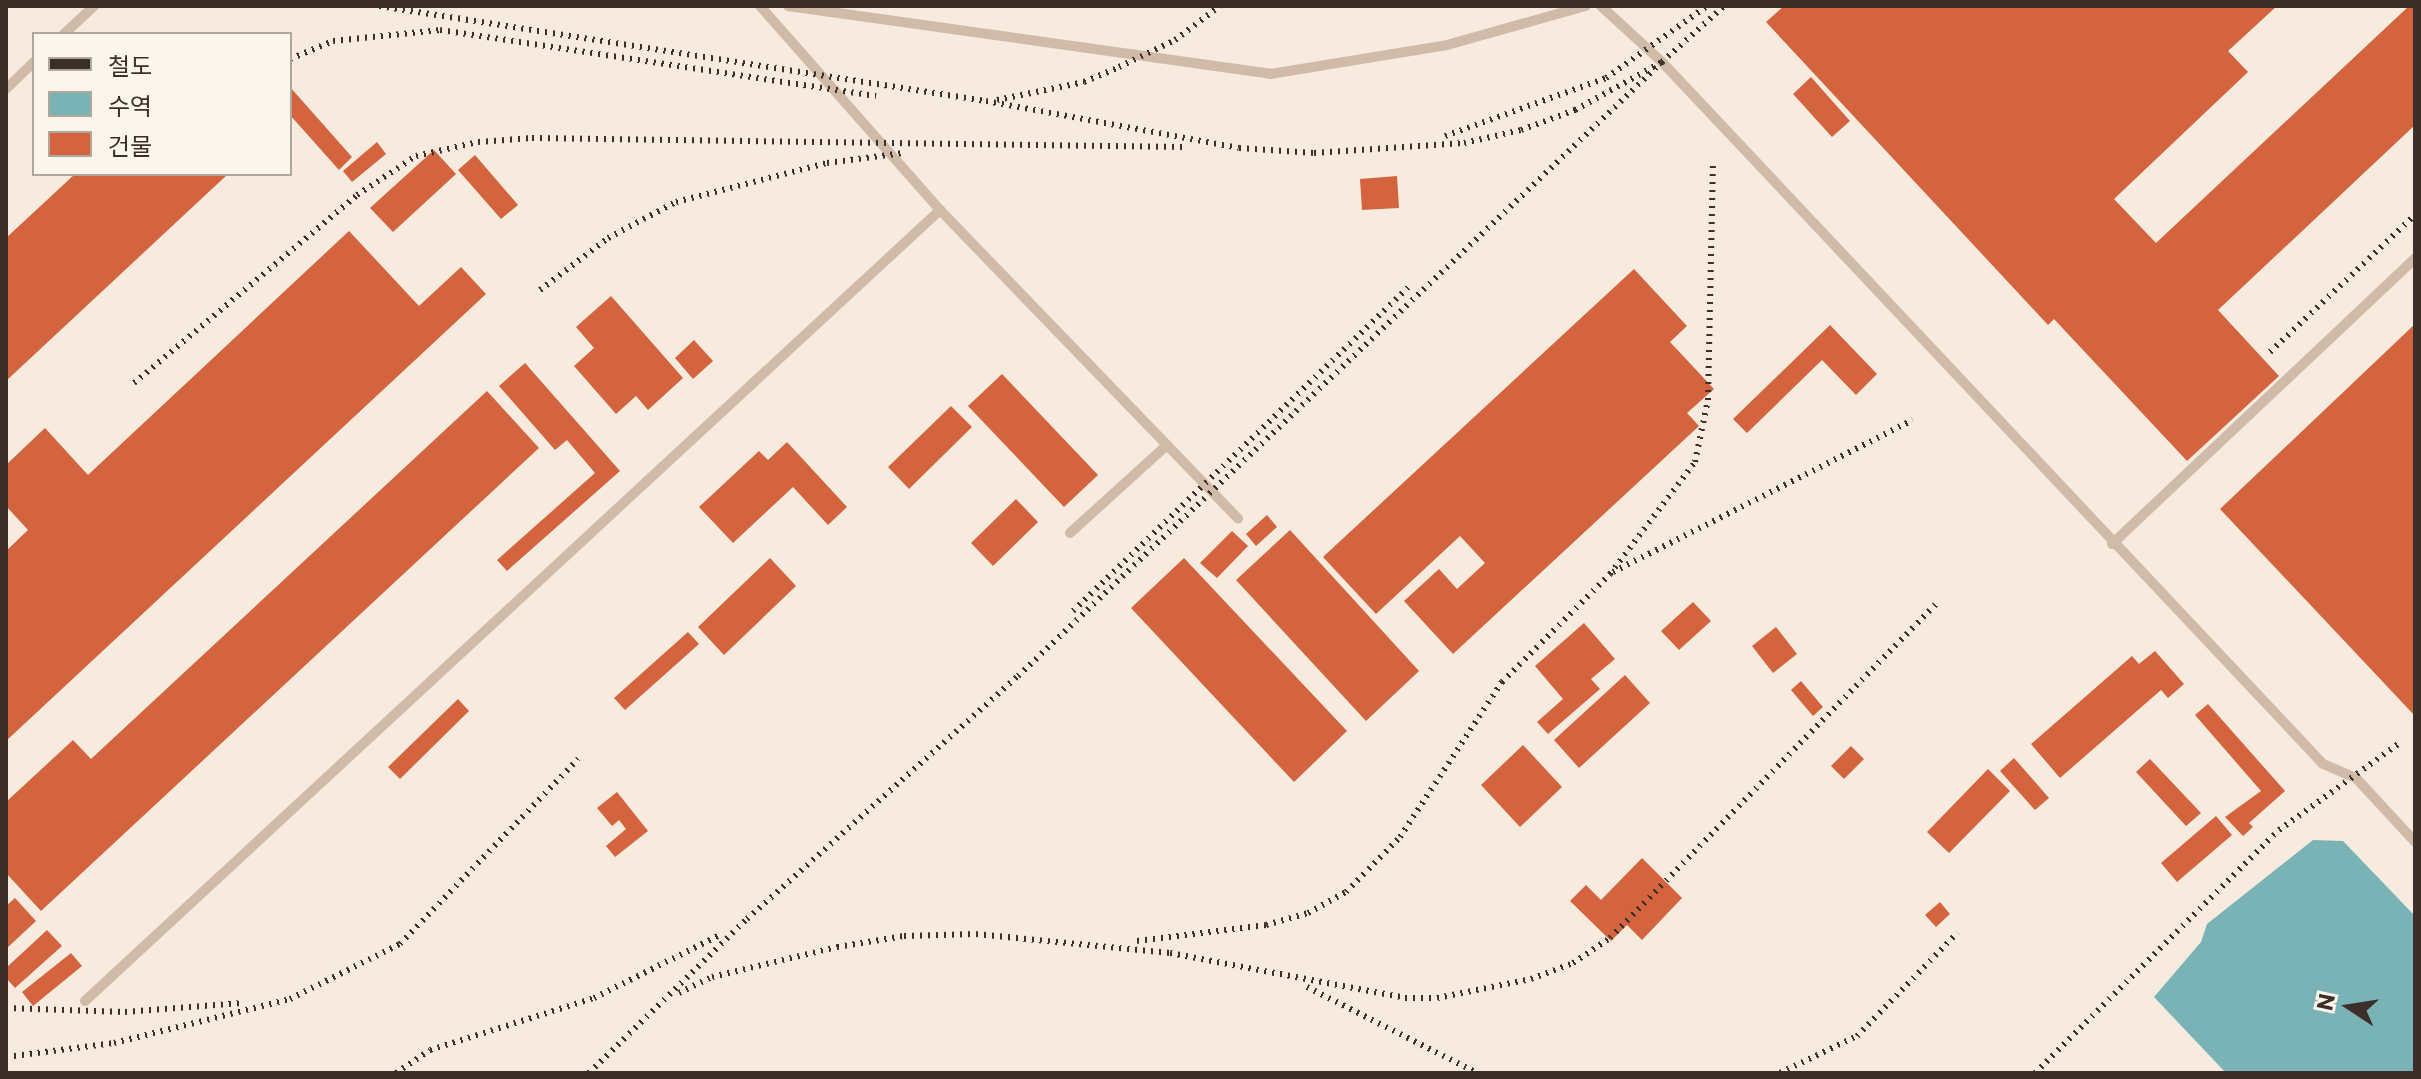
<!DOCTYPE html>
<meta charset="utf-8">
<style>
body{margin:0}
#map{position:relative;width:2421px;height:1079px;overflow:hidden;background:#f6ebde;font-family:Commissioner,"Noto Sans KR",sans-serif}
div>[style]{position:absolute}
.water>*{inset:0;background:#79b3b6}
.building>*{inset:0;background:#d4643d}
.service>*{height:10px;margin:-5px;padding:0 5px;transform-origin:5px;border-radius:5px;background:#d0bba8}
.rail>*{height:6px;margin-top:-3px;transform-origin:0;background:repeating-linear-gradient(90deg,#3c2f29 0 2px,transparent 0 8px)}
span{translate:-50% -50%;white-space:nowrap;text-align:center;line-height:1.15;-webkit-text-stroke:6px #fcf5eb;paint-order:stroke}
.frame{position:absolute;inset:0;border:8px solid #3c2f29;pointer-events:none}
.legend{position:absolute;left:32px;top:32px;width:260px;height:144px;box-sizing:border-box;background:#fcf5eb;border:2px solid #afa69d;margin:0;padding:10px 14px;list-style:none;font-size:24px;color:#3c2f29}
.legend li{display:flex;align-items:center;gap:16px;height:40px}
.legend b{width:40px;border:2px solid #afa69d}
.north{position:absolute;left:2309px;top:967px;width:80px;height:80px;-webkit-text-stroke:6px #fcf5eb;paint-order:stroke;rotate:282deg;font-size:22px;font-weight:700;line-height:32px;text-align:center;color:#3c2f29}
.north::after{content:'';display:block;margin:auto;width:28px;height:36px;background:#3c2f29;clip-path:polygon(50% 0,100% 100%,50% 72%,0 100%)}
</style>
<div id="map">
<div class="water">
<i style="clip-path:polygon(2313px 840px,2343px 841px,2415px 916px,2415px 1068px,2410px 1073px,2226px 1073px,2154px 997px,2201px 942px,2207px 924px)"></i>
</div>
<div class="building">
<i style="clip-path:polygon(1784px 6px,2277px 6px,2228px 51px,2248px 72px,2114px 199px,2156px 243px,2409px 6px,2415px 6px,2415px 125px,2218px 310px,2279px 376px,2187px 461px,2054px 319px,2048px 325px,1766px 22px)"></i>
<i style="clip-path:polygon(1811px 77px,1850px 121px,1832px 137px,1793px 94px)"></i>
<i style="clip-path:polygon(290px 87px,352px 157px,339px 170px,290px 115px)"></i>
<i style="clip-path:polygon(377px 142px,386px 154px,352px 182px,343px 171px)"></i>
<i style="clip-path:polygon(434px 150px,456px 174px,393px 232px,370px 208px)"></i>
<i style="clip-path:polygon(475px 155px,518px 205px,501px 219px,458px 170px)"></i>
<i style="clip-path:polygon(75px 174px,228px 174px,6px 381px,6px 238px)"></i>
<i style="clip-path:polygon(1397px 176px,1399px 208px,1362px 210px,1360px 179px)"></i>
<i style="clip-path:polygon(349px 231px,419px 306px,461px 267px,486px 294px,6px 741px,6px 551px,28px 530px,6px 506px,6px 465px,45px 428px,88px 475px)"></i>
<i style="clip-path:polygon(1634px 269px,1687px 326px,1670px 342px,1714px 389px,1687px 413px,1699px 426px,1453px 654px,1404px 601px,1439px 569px,1457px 589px,1485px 563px,1460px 536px,1376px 614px,1323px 557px)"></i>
<i style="clip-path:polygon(611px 296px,683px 378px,648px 410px,636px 396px,616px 414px,574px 366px,594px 348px,576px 327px)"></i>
<i style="clip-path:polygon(2415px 324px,2415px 716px,2220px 509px)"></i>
<i style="clip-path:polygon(1830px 325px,1877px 374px,1856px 395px,1822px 360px,1747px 433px,1733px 419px)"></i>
<i style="clip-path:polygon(694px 340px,713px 361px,693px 379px,675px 358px)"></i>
<i style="clip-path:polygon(525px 363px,620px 471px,507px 571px,497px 560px,595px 473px,567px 440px,555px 450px,499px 386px)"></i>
<i style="clip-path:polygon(1002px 374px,1098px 475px,1064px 507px,968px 406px)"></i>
<i style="clip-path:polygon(487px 391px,539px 448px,41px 911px,6px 873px,6px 802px,73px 740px,91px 759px)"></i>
<i style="clip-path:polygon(951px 406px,972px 427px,909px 489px,888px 467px)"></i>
<i style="clip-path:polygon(787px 442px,847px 507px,828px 525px,793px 487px,733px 543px,699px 507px,759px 451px,768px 460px)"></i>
<i style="clip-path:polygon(1016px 499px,1038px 522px,993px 566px,971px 543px)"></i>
<i style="clip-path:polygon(1267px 515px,1277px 527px,1256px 546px,1246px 534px)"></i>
<i style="clip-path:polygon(1290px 530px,1419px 671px,1366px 721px,1236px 580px)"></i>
<i style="clip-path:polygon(1232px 531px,1248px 546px,1217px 578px,1200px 563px)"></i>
<i style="clip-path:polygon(770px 558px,796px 586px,724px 655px,698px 627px)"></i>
<i style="clip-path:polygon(1184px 558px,1347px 731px,1294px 782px,1131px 608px)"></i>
<i style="clip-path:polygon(1693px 602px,1711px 621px,1679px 650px,1661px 631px)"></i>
<i style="clip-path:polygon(1584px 623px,1615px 659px,1591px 679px,1600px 689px,1548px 734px,1537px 722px,1563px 699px,1535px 666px)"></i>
<i style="clip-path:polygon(1776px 627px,1797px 654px,1773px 673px,1752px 646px)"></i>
<i style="clip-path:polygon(688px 632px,699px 644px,625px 710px,614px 698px)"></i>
<i style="clip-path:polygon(2155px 651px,2184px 684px,2168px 698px,2161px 690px,2060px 778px,2031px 744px,2132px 656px,2139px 664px)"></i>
<i style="clip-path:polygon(1625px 675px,1650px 703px,1579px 768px,1554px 740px)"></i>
<i style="clip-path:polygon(1801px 681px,1823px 707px,1813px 716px,1791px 690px)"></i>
<i style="clip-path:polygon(458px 699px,469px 711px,400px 779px,388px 767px)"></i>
<i style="clip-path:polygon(2208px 704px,2285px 791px,2249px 823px,2253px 827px,2243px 836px,2225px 817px,2261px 791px,2195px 715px)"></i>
<i style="clip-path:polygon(1523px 745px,1562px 787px,1520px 827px,1481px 785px)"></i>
<i style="clip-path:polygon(1851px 746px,1864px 759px,1844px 779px,1831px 766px)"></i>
<i style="clip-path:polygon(2014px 758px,2049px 798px,2035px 810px,2000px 771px)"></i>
<i style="clip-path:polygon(2150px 759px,2201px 813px,2186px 826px,2136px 772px)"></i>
<i style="clip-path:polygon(1988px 769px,2010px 791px,1949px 853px,1927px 832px)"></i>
<i style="clip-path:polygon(617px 792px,648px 831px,615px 857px,606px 846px,626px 829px,619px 820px,612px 826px,597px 808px)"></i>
<i style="clip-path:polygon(2216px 816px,2232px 835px,2177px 882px,2161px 863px)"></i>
<i style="clip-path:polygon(1642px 858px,1682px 898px,1642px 940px,1627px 925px,1611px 941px,1570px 901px,1586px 885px,1601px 900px)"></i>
<i style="clip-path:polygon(15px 898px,36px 921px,6px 949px,6px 906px)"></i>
<i style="clip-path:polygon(1940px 902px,1950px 914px,1936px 927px,1925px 915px)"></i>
<i style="clip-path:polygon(47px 930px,62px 946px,15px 988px,6px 978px,6px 968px)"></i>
<i style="clip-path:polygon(71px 953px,82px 966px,33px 1006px,22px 992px)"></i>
</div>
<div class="service">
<i style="left:788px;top:6px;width:487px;rotate:8deg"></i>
<i style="left:1270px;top:74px;width:179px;rotate:-9.3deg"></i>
<i style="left:1447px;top:45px;width:144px;rotate:-15.7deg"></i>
<i style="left:1601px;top:6px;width:83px;rotate:42.6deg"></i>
<i style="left:1662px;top:62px;width:964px;rotate:46.72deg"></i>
<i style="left:2323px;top:764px;width:36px;rotate:23deg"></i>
<i style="left:2356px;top:778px;width:87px;rotate:47.3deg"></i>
<i style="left:64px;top:34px;width:41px;rotate:-43deg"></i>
<i style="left:6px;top:89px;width:39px;rotate:-44deg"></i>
<i style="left:940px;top:210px;width:429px;rotate:46deg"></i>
<i style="left:1070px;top:533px;width:131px;rotate:-42.2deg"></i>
<i style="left:2112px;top:544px;width:417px;rotate:-43.3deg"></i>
<i style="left:85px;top:1001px;width:1165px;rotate:-42.77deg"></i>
<i style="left:940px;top:210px;width:272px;rotate:-131.4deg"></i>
</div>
<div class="rail">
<i style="left:379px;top:6px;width:614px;rotate:8.9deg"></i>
<i style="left:986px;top:101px;width:257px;rotate:10.5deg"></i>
<i style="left:1239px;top:148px;width:75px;rotate:3.8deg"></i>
<i style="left:1314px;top:153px;width:150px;rotate:-3.8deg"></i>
<i style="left:1464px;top:143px;width:58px;rotate:-12.8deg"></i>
<i style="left:1521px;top:130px;width:58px;rotate:-20.3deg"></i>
<i style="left:1575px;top:110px;width:99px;rotate:-28.9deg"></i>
<i style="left:1662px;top:62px;width:84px;rotate:-42.1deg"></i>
<i style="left:290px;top:59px;width:47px;rotate:-22.7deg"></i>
<i style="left:333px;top:41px;width:108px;rotate:-5.9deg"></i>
<i style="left:440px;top:30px;width:441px;rotate:8.6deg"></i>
<i style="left:997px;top:100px;width:89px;rotate:-11.7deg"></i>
<i style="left:1084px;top:82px;width:38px;rotate:-23deg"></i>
<i style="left:1119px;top:67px;width:62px;rotate:-25.7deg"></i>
<i style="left:1175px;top:40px;width:56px;rotate:-37.1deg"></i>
<i style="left:1445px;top:136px;width:171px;rotate:-19.8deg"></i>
<i style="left:1606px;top:78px;width:124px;rotate:-35.5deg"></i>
<i style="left:540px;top:290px;width:86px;rotate:-37.4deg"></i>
<i style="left:608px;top:238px;width:77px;rotate:-27.9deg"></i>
<i style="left:676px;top:202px;width:156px;rotate:-14.5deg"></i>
<i style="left:827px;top:163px;width:77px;rotate:-7.5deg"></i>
<i style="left:2270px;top:352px;width:199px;rotate:-43.4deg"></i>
<i style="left:134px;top:383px;width:292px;rotate:-40.1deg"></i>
<i style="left:357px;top:195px;width:71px;rotate:-33.5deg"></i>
<i style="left:416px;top:156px;width:64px;rotate:-12.7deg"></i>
<i style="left:478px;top:142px;width:54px;rotate:-4.2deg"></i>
<i style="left:532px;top:138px;width:651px;rotate:0.79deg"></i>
<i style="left:1613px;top:572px;width:336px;rotate:-26.9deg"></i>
<i style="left:1073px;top:611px;width:468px;rotate:-44deg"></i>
<i style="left:1137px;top:941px;width:130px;rotate:-7.1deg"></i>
<i style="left:1266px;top:925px;width:44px;rotate:-15.9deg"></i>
<i style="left:1308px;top:913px;width:43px;rotate:-28.9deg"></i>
<i style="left:1346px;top:892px;width:77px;rotate:-45.5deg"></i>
<i style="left:1400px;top:837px;width:186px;rotate:-56.7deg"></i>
<i style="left:1502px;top:682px;width:153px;rotate:-45deg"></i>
<i style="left:1610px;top:574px;width:141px;rotate:-52.8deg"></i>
<i style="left:1695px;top:462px;width:63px;rotate:-78.2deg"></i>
<i style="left:1708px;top:400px;width:237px;rotate:-88.8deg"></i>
<i style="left:1307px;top:987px;width:191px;rotate:26.8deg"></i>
<i style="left:679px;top:993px;width:37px;rotate:-26deg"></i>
<i style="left:712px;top:977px;width:129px;rotate:-13.5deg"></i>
<i style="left:837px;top:947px;width:68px;rotate:-9.3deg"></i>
<i style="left:904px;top:936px;width:72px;rotate:-1.6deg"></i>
<i style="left:976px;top:934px;width:195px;rotate:5.6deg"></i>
<i style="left:1170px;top:953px;width:239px;rotate:10.8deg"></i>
<i style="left:1405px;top:998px;width:32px"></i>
<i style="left:1437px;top:998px;width:96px;rotate:-11.4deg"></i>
<i style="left:1531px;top:979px;width:45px;rotate:-20.9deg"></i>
<i style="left:1573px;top:963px;width:45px;rotate:-34deg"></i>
<i style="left:1610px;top:938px;width:470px;rotate:-45.7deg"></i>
<i style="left:6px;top:1008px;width:119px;rotate:1.9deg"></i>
<i style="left:125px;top:1012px;width:117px;rotate:-4.4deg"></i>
<i style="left:6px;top:1057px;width:109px;rotate:-7.4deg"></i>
<i style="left:114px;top:1043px;width:181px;rotate:-14deg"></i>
<i style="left:290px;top:999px;width:123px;rotate:-26.6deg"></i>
<i style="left:400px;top:944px;width:257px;rotate:-46.1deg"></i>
<i style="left:396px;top:1073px;width:41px;rotate:-34.1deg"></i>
<i style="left:430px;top:1050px;width:172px;rotate:-17.6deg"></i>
<i style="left:594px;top:998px;width:143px;rotate:-26.6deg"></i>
<i style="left:589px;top:1073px;width:221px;rotate:-44.3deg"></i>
<i style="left:747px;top:919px;width:364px;rotate:-41.9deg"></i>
<i style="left:1018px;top:676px;width:890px;rotate:-43.63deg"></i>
<i style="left:1780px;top:1073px;width:85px;rotate:-25.7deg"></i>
<i style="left:1857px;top:1036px;width:144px;rotate:-45.8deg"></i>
<i style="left:2035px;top:1073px;width:344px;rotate:-44.9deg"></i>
<i style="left:2279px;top:830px;width:150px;rotate:-35.8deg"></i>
</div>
<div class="frame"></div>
<ul class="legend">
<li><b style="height:10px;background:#3c2f29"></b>철도</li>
<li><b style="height:22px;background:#79b3b6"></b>수역</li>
<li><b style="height:22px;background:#d4643d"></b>건물</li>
</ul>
<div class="north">N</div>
</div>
